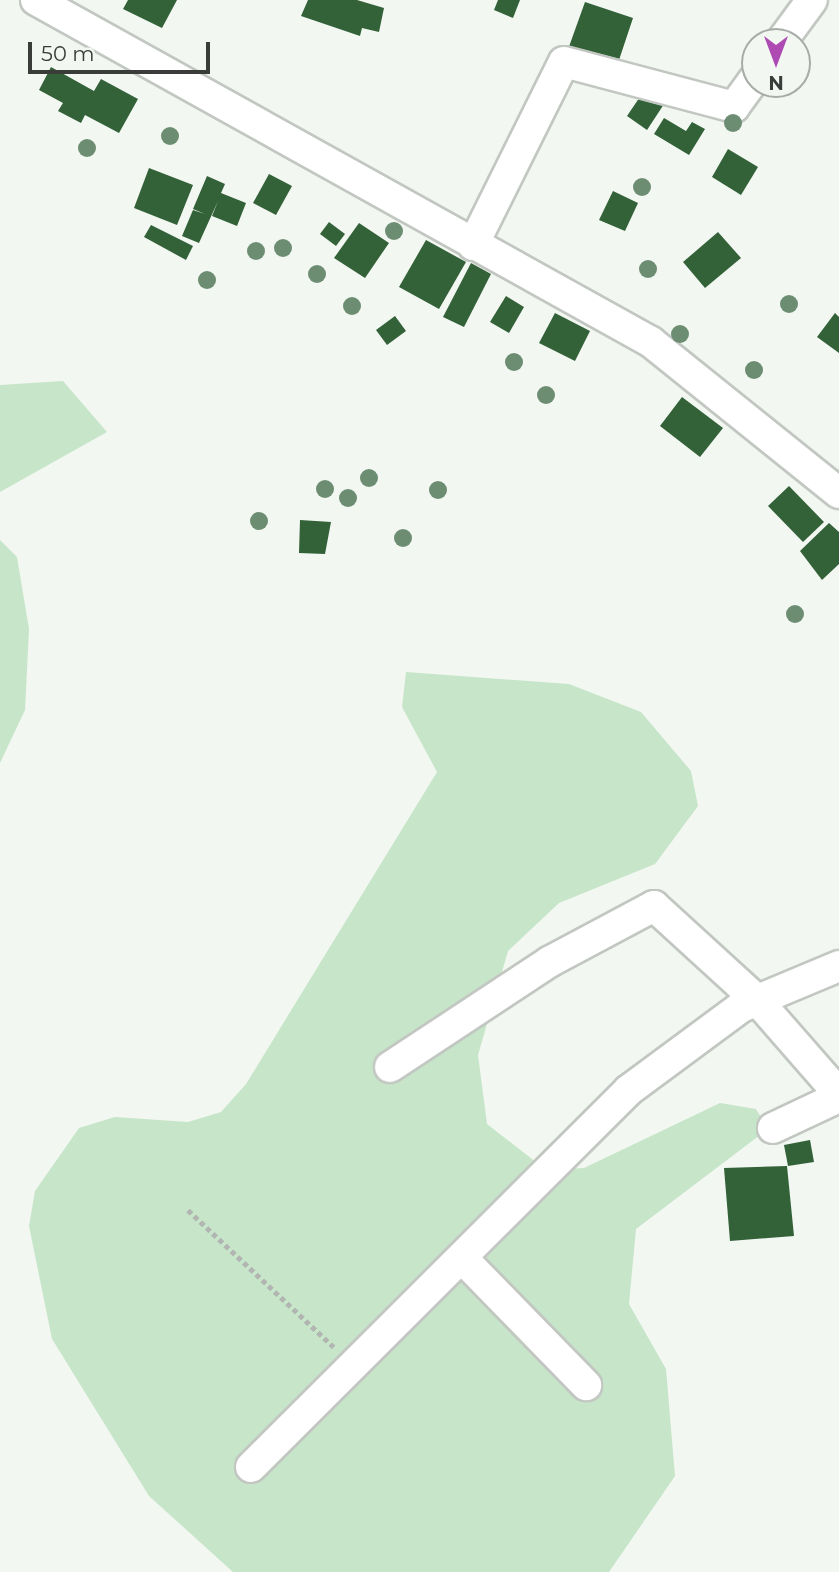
<!DOCTYPE html>
<style>
body{margin:0}
#map{position:relative;width:839px;height:1572px;overflow:hidden;background:#f2f7f2;font-family:Montserrat,sans-serif}
div>[style]{position:absolute}
.green>*{inset:0;background:#c7e5c8}
.building>*{inset:0;background:#336138}
.path>*{height:4.5px;margin-top:-2.25px;transform-origin:0;background:repeating-linear-gradient(90deg,#b2b6b2 0 5px,transparent 0 8.5px)}
.roads{filter:drop-shadow(2px 0 #c2c7c2) drop-shadow(-2px 0 #c2c7c2) drop-shadow(0 2px #c2c7c2) drop-shadow(0 -2px #c2c7c2)}
.minor>*{height:30px;margin:-15px;padding:0 15px;transform-origin:15px;border-radius:15px;background:#fff}
.trees>*{width:18px;height:18px;margin:-9px;border-radius:50%;background:#6d8d72}
span{translate:-50% -50%;white-space:nowrap;text-align:center;line-height:1.15;-webkit-text-stroke:7px #f2f7f2;paint-order:stroke}
.north{position:absolute;left:741px;top:28px;width:70px;height:70px;box-sizing:border-box;background:#f2f7f2;border:2px solid #a8aca8;border-radius:50%;rotate:180deg;font-size:19px;font-weight:700;line-height:28px;text-align:center;color:#3a3c3a}
.north::after{content:'';display:block;margin:auto;width:24px;height:32px;background:#ae4bb2;clip-path:polygon(50% 0,100% 100%,50% 72%,0 100%)}
.scale{position:absolute;left:28px;top:42px;width:182px;height:32px;box-sizing:border-box;border:4px solid #3a3c3a;border-top:0;padding-left:9px;font-size:21px;line-height:24px;white-space:nowrap;color:#3a3c3a;-webkit-text-stroke:5px #f2f7f2;paint-order:stroke}
</style>
<div id="map">
<div class="green">
<i style="clip-path:polygon(63px 381px,107px 432px,0 492px,0 385px)"></i>
<i style="clip-path:polygon(0 540px,17px 557px,29px 629px,25px 710px,0 763px)"></i>
<i style="clip-path:polygon(406px 672px,569px 684px,641px 712px,691px 771px,698px 806px,655px 864px,559px 903px,508px 951px,478px 1055px,487px 1124px,546px 1170px,584px 1168px,720px 1103px,756px 1109px,768px 1129px,636px 1229px,629px 1304px,666px 1369px,675px 1476px,609px 1572px,233px 1572px,149px 1496px,52px 1339px,29px 1226px,35px 1191px,79px 1128px,115px 1117px,188px 1122px,221px 1112px,246px 1084px,437px 772px,402px 707px)"></i>
</div>
<div class="building">
<i style="clip-path:polygon(128px 0,177px 0,162px 28px,123px 9px)"></i>
<i style="clip-path:polygon(308px 0,357px 0,384px 8px,379px 32px,362px 28px,360px 36px,301px 16px)"></i>
<i style="clip-path:polygon(498px 0,520px 0,513px 18px,494px 10px)"></i>
<i style="clip-path:polygon(585px 2px,633px 18px,615px 72px,566px 55px)"></i>
<i style="clip-path:polygon(51px 67px,94px 91px,101px 79px,138px 99px,119px 133px,85px 115px,81px 123px,58px 111px,63px 103px,39px 90px)"></i>
<i style="clip-path:polygon(648px 85px,668px 98px,647px 130px,627px 116px)"></i>
<i style="clip-path:polygon(664px 118px,686px 131px,692px 122px,705px 129px,689px 155px,654px 134px)"></i>
<i style="clip-path:polygon(728px 149px,758px 167px,741px 195px,712px 177px)"></i>
<i style="clip-path:polygon(149px 168px,193px 185px,177px 225px,134px 208px)"></i>
<i style="clip-path:polygon(269px 174px,292px 186px,276px 215px,253px 203px)"></i>
<i style="clip-path:polygon(207px 176px,225px 184px,221px 193px,246px 203px,237px 226px,212px 216px,218px 201px,199px 243px,182px 236px,193px 210px,205px 214px,193px 209px)"></i>
<i style="clip-path:polygon(613px 191px,638px 203px,625px 231px,599px 220px)"></i>
<i style="clip-path:polygon(329px 222px,345px 234px,336px 246px,320px 234px)"></i>
<i style="clip-path:polygon(359px 223px,389px 243px,365px 278px,334px 258px)"></i>
<i style="clip-path:polygon(151px 225px,193px 246px,186px 260px,144px 237px)"></i>
<i style="clip-path:polygon(718px 232px,741px 258px,705px 288px,683px 262px)"></i>
<i style="clip-path:polygon(426px 240px,466px 262px,439px 309px,399px 287px)"></i>
<i style="clip-path:polygon(471px 263px,491px 274px,464px 327px,443px 317px)"></i>
<i style="clip-path:polygon(506px 296px,524px 307px,509px 333px,490px 322px)"></i>
<i style="clip-path:polygon(555px 313px,590px 331px,575px 361px,539px 343px)"></i>
<i style="clip-path:polygon(835px 313px,839px 317px,839px 353px,817px 337px)"></i>
<i style="clip-path:polygon(395px 316px,406px 331px,387px 345px,376px 330px)"></i>
<i style="clip-path:polygon(682px 397px,723px 428px,700px 457px,660px 426px)"></i>
<i style="clip-path:polygon(789px 486px,824px 522px,803px 542px,768px 506px)"></i>
<i style="clip-path:polygon(300px 520px,331px 522px,325px 554px,299px 553px)"></i>
<i style="clip-path:polygon(829px 523px,839px 532px,839px 564px,822px 580px,800px 551px)"></i>
<i style="clip-path:polygon(810px 1140px,814px 1162px,788px 1166px,784px 1145px)"></i>
<i style="clip-path:polygon(787px 1166px,794px 1236px,730px 1241px,724px 1168px)"></i>
</div>
<div class="path">
<i style="left:188px;top:1210px;width:200px;rotate:43.2deg"></i>
</div>
<div class="roads">
<div class="minor">
<i style="left:36px;top:0;width:704px;rotate:29.08deg"></i>
<i style="left:651px;top:342px;width:241px;rotate:38.8deg"></i>
<i style="left:781px;top:42px;width:52px;rotate:-53.6deg"></i>
<i style="left:473px;top:245px;width:204px;rotate:-63.6deg"></i>
<i style="left:564px;top:62px;width:176px;rotate:14.8deg"></i>
<i style="left:734px;top:107px;width:36px;rotate:-54deg"></i>
<i style="left:390px;top:1067px;width:191px;rotate:-33.4deg"></i>
<i style="left:549px;top:962px;width:119px;rotate:-28.1deg"></i>
<i style="left:654px;top:906px;width:139px;rotate:42.4deg"></i>
<i style="left:757px;top:1000px;width:125px;rotate:48.9deg"></i>
<i style="left:773px;top:1128px;width:73px;rotate:-25.2deg"></i>
<i style="left:464px;top:1260px;width:175px;rotate:45.7deg"></i>
<i style="left:251px;top:1467px;width:534px;rotate:-44.92deg"></i>
<i style="left:629px;top:1090px;width:139px;rotate:-36.5deg"></i>
<i style="left:741px;top:1007px;width:106px;rotate:-22.7deg"></i>
</div>
</div>
<div class="trees">
<i style="left:733px;top:123px"></i>
<i style="left:170px;top:136px"></i>
<i style="left:87px;top:148px"></i>
<i style="left:642px;top:187px"></i>
<i style="left:394px;top:231px"></i>
<i style="left:283px;top:248px"></i>
<i style="left:256px;top:251px"></i>
<i style="left:648px;top:269px"></i>
<i style="left:317px;top:274px"></i>
<i style="left:207px;top:280px"></i>
<i style="left:789px;top:304px"></i>
<i style="left:352px;top:306px"></i>
<i style="left:680px;top:334px"></i>
<i style="left:514px;top:362px"></i>
<i style="left:754px;top:370px"></i>
<i style="left:546px;top:395px"></i>
<i style="left:369px;top:478px"></i>
<i style="left:325px;top:489px"></i>
<i style="left:438px;top:490px"></i>
<i style="left:348px;top:498px"></i>
<i style="left:259px;top:521px"></i>
<i style="left:403px;top:538px"></i>
<i style="left:795px;top:614px"></i>
</div>
<div class="north">N</div>
<div class="scale">50 m</div>
</div>
